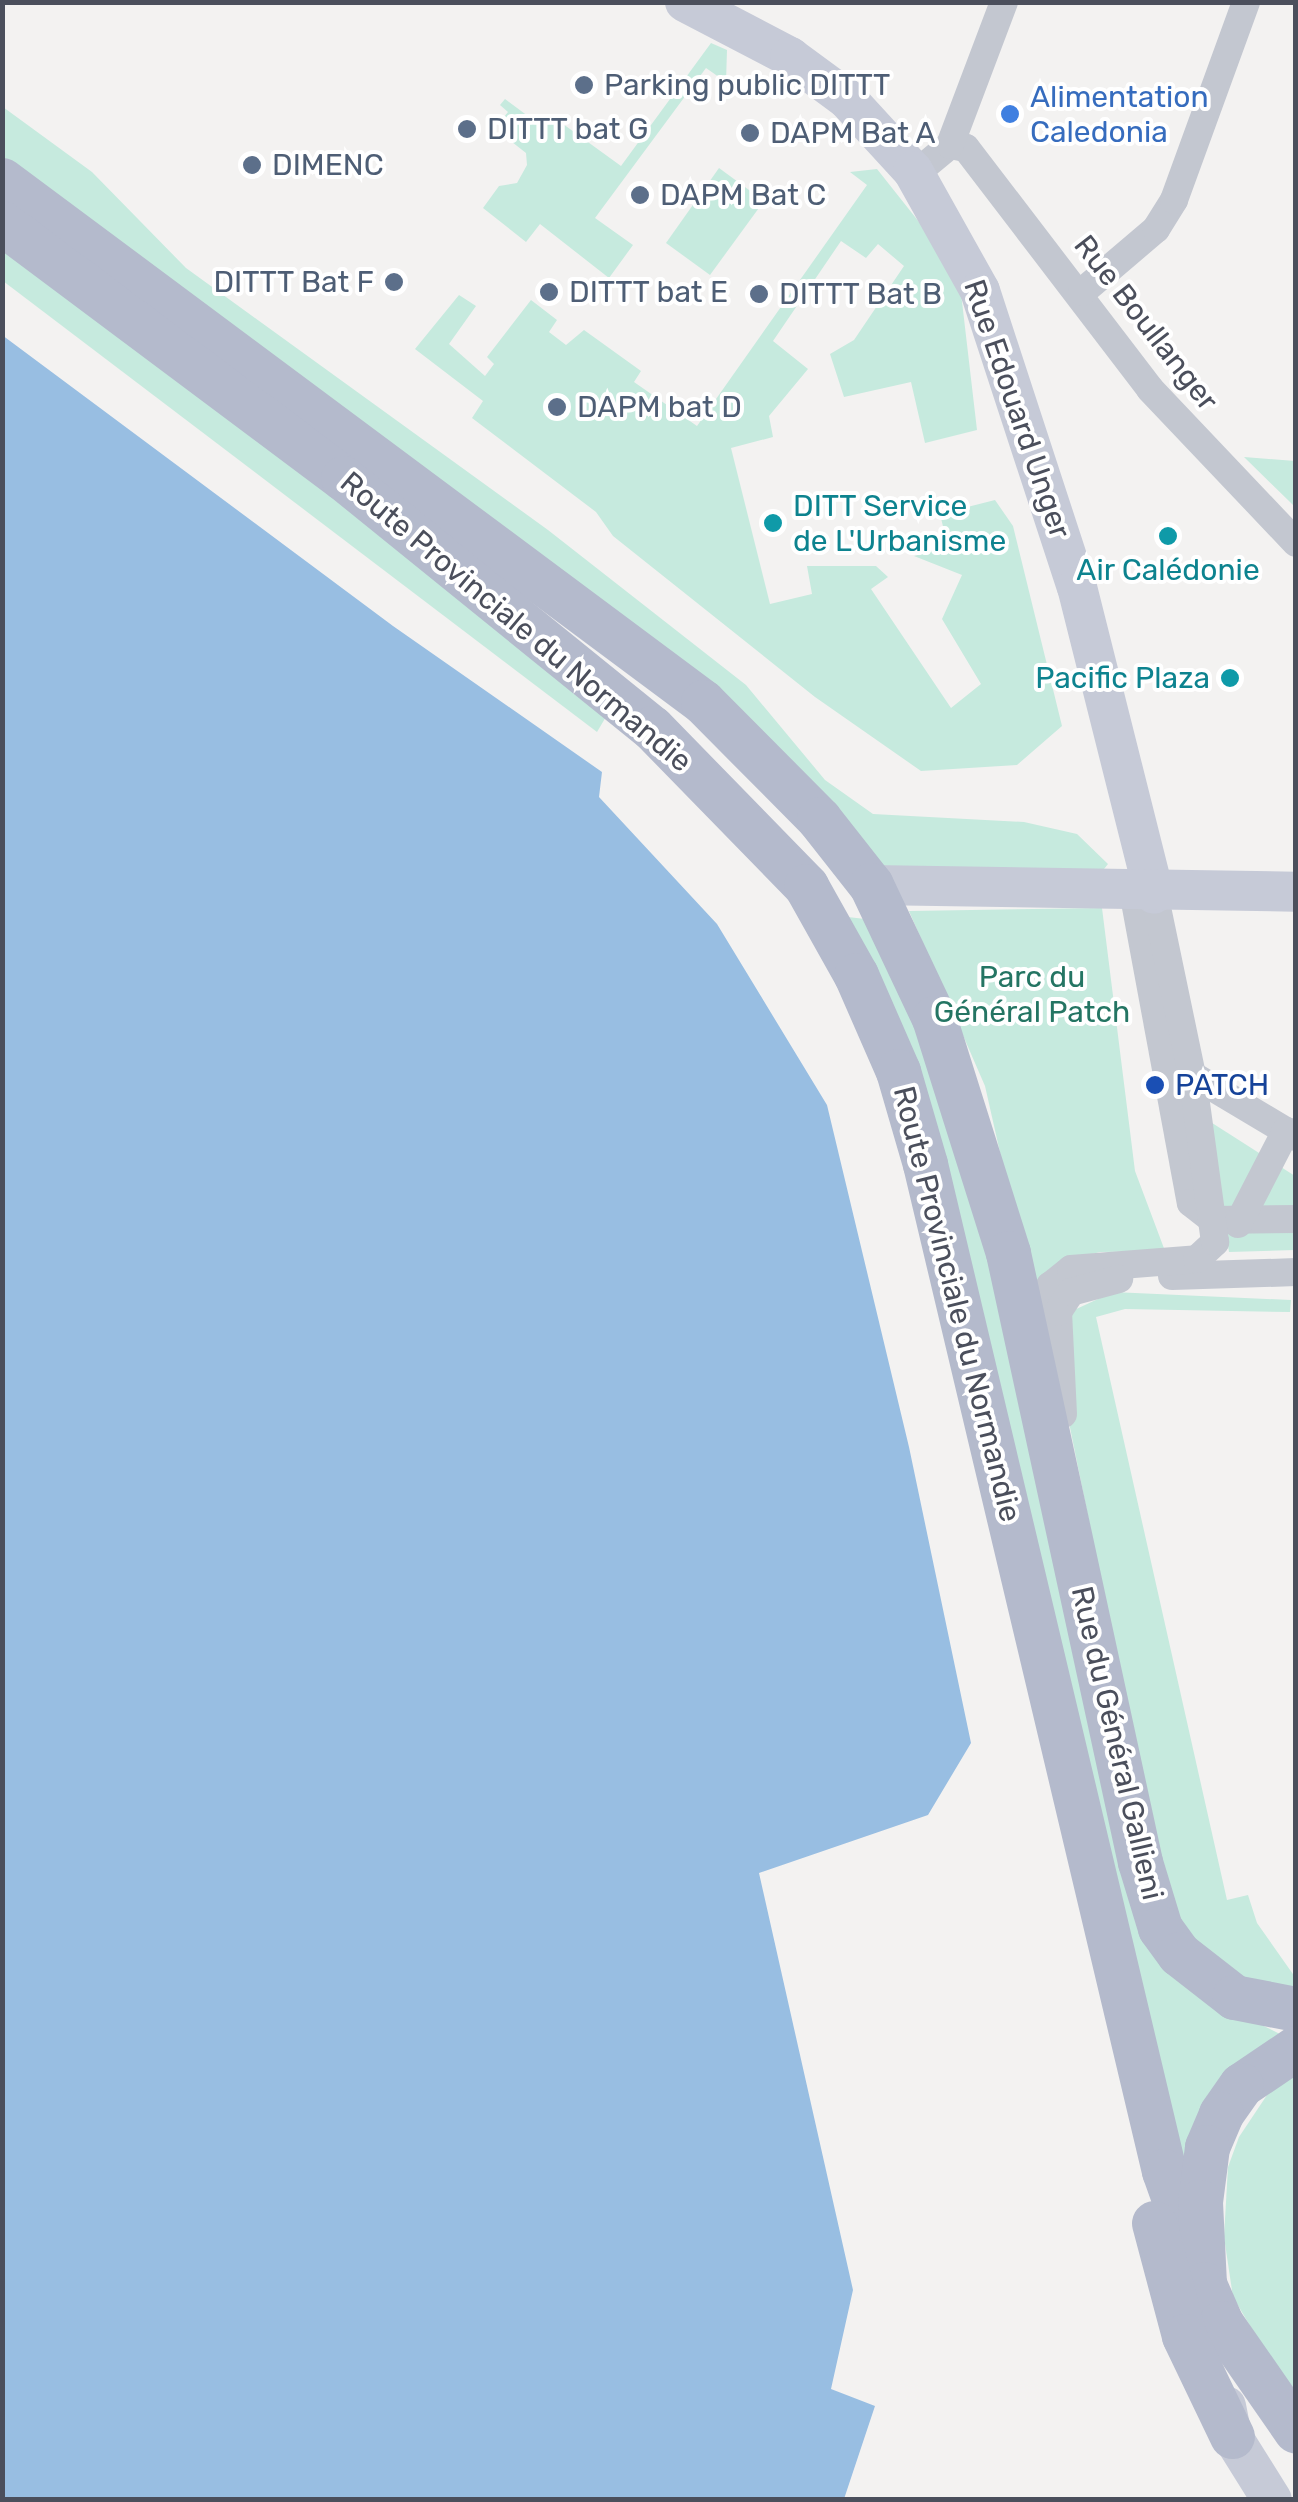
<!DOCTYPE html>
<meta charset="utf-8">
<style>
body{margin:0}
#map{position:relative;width:1298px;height:2502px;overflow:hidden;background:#f3f2f1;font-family:Rubik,sans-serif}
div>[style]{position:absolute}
.green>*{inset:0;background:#c6eade}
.water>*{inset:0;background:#98bee2}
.street>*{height:28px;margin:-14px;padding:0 14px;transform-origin:14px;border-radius:14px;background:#c3c7d0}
.secondary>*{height:40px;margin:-20px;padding:0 20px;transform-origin:20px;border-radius:20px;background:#c6cad7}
.primary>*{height:45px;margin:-22.5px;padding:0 22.5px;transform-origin:22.5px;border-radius:22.5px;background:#b4bacc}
.dots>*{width:28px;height:28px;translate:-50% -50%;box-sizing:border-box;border:5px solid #fff;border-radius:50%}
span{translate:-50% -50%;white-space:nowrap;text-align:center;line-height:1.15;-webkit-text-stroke:8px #fff;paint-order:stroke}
.service-label{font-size:30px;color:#4e5e75}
.left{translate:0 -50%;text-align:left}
.right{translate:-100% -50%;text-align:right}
.shop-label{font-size:30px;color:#366cbe}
.street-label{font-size:30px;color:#4b4f5c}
.culture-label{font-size:30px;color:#0d838f}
.park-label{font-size:30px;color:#247563}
.transit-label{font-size:30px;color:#164399}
.frame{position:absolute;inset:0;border:5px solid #4b4f5c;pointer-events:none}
</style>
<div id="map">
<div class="green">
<i style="clip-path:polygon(711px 43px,727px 50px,726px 82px,706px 68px,595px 218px,633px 245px,609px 278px,540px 224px,526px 242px,483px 208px,499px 186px,517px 183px,527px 165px,526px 153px,512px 142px,517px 135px,500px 122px,508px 112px,500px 105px,505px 99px,544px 128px,552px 116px,621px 166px)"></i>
<i style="clip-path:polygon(3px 107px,92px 172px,186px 268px,548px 530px,746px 685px,825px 780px,873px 814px,1024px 822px,1077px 834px,1108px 864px,1096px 879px,887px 875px,3px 158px)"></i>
<i style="clip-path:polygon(719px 168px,764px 201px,710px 275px,666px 243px)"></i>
<i style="clip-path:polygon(877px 169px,923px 227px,961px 293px,977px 430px,925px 443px,911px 382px,844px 397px,830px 354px,854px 340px,904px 266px,878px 244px,866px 258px,841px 241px,773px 341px,808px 369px,769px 416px,773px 437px,731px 448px,770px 604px,812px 594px,807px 566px,876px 566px,888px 577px,871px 589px,951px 708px,981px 684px,942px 619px,962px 575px,914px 556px,948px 547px,940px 514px,995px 500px,1013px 526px,1062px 726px,1017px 765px,921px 771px,815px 697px,613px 536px,596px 512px,472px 418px,483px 401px,415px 349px,459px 295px,476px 306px,449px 344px,485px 376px,494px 364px,487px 357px,531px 300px,557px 320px,549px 332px,566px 345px,584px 330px,641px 371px,634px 382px,697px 426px,867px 185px,850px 172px)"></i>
<i style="clip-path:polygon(2px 248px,475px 600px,610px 710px,597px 732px,3px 281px)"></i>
<i style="clip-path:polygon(1244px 457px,1295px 461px,1295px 507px,1290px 502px)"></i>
<i style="clip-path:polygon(1102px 908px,1135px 1171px,1165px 1251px,1100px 1252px,1064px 1261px,1032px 1294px,985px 1086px,909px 911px)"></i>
<i style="clip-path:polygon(839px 916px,874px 920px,935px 1061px,996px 1284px,1136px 1905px,1225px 2007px,1284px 2036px,1181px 2179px)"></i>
<i style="clip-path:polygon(1209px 1121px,1295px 1176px,1295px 1250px,1229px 1252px)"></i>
<i style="clip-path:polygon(1113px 1292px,1291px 1300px,1290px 1312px,1125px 1309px,1096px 1317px,1227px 1900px,1248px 1895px,1257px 1923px,1295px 1977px,1295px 2007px,1202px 1962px,1167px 1906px,1063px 1393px,1072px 1311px)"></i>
<i style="clip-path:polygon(1295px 2076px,1295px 2402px,1233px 2297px,1224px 2237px,1228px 2167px,1239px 2137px,1269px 2092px)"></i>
</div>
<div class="water">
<i style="clip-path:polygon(2px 335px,393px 626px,602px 772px,599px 797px,717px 924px,827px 1105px,909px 1447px,971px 1743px,928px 1815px,759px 1873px,853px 2290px,831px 2389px,875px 2406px,844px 2499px,3px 2499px)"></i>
</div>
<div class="street">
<i style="left:950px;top:145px;width:16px;rotate:11deg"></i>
<i style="left:966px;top:148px;width:303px;rotate:52.6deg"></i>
<i style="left:1150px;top:389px;width:212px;rotate:46.5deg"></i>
<i style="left:915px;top:174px;width:45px;rotate:-39.6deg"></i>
<i style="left:950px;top:145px;width:153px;rotate:-69.3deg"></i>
<i style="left:1082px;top:292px;width:97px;rotate:-40.4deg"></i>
<i style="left:1156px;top:229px;width:34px;rotate:-58deg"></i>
<i style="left:1174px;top:200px;width:211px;rotate:-70deg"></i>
<i style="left:1133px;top:891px;width:317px;rotate:79.5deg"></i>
<i style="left:1191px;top:1203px;width:28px;rotate:38deg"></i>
<i style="left:1213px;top:1220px;width:83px;rotate:-0.7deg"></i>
<i style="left:1192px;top:1075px;width:121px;rotate:30.8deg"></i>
<i style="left:1238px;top:1224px;width:105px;rotate:-62.7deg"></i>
<i style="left:1172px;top:1276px;width:124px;rotate:-1.8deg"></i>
<i style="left:1045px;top:1338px;width:30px;rotate:-98deg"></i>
<i style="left:1041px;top:1308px;width:24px;rotate:-68deg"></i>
<i style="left:1050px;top:1286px;width:27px;rotate:-39deg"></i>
<i style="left:1071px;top:1269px;width:126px;rotate:-4.5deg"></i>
<i style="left:1197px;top:1259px;width:25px;rotate:-43deg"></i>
<i style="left:1215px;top:1242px;width:169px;rotate:-97.8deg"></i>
<i style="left:1192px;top:1075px;width:186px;rotate:-101.8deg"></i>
<i style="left:1063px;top:1414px;width:102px;rotate:-92.8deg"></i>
<i style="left:1058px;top:1312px;width:24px;rotate:-57deg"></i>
<i style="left:1071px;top:1292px;width:50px;rotate:-15.2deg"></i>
</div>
<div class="secondary">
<i style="left:685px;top:2px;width:119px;rotate:27.6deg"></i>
<i style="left:790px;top:57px;width:71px;rotate:36.4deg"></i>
<i style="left:847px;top:99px;width:98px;rotate:47.5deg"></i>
<i style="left:913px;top:171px;width:137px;rotate:60.8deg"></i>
<i style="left:980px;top:291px;width:311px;rotate:71.9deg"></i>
<i style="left:1077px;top:587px;width:316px;rotate:75.9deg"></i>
<i style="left:871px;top:885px;width:425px;rotate:0.9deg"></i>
<i style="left:1226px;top:2406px;width:31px;rotate:79deg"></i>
<i style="left:1232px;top:2436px;width:75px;rotate:58deg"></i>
</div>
<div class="primary">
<i style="left:2px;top:180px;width:874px;rotate:36.67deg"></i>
<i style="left:703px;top:702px;width:165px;rotate:45.2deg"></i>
<i style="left:819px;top:819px;width:84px;rotate:51.8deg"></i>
<i style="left:871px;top:885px;width:147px;rotate:64.7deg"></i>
<i style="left:934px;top:1018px;width:246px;rotate:72.5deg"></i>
<i style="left:1008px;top:1253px;width:623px;rotate:77.77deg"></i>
<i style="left:1140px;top:1862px;width:69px;rotate:73.1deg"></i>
<i style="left:1160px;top:1928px;width:32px;rotate:54deg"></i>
<i style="left:1179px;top:1954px;width:70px;rotate:38deg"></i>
<i style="left:1234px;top:1997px;width:63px;rotate:11deg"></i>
<i style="left:2px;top:223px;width:426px;rotate:36.8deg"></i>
<i style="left:343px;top:478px;width:397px;rotate:39deg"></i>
<i style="left:652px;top:728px;width:221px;rotate:45.7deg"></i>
<i style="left:806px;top:886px;width:102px;rotate:60.7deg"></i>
<i style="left:856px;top:975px;width:105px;rotate:66.4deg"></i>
<i style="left:898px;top:1071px;width:97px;rotate:73.8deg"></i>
<i style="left:925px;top:1164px;width:1035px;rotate:76.65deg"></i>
<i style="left:1164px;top:2171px;width:120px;rotate:70.5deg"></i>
<i style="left:1296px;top:2048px;width:66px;rotate:146.1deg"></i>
<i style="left:1241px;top:2085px;width:35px;rotate:125deg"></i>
<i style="left:1221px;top:2114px;width:36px;rotate:113deg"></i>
<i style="left:1207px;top:2147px;width:55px;rotate:97.3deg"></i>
<i style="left:1200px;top:2202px;width:82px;rotate:87.2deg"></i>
<i style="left:1204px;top:2284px;width:43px;rotate:66.4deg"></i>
<i style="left:1221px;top:2323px;width:131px;rotate:55.2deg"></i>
<i style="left:1154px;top:2223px;width:117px;rotate:75.1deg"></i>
<i style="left:1184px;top:2336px;width:111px;rotate:64.4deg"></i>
</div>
<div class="dots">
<i style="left:584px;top:85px;background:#5c6f8a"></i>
<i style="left:1010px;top:114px;background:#3f7fe0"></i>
<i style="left:467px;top:129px;background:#5c6f8a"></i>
<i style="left:750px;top:133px;background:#5c6f8a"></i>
<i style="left:252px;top:165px;background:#5c6f8a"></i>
<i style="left:640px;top:195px;background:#5c6f8a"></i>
<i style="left:394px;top:282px;background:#5c6f8a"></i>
<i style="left:549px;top:292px;background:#5c6f8a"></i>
<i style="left:759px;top:294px;background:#5c6f8a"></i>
<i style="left:557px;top:407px;background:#5c6f8a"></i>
<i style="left:773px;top:523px;background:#0f9aa8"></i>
<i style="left:1168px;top:536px;background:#0f9aa8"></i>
<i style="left:1230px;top:678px;background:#0f9aa8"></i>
<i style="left:1155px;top:1085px;background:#1a4fb4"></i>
</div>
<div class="service-label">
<span class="left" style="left:604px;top:85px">Parking public DITTT</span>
<span class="left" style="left:487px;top:129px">DITTT bat G</span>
<span class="left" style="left:770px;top:133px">DAPM Bat A</span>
<span class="left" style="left:272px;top:165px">DIMENC</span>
<span class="left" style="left:660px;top:195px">DAPM Bat C</span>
<span class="right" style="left:374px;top:282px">DITTT Bat F</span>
<span class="left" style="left:569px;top:292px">DITTT bat E</span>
<span class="left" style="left:779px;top:294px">DITTT Bat B</span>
<span class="left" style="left:577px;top:407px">DAPM bat D</span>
</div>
<div class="shop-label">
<span class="left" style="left:1030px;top:114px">Alimentation<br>Caledonia</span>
</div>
<div class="street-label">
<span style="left:1146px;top:323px;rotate:52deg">Rue Boullanger</span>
<span style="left:1017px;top:409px;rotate:71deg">Rue Edouard Unger</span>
<span style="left:516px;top:622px;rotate:40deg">Route Provinciale du Normandie</span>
<span style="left:957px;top:1304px;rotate:76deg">Route Provinciale du Normandie</span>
<span style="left:1117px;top:1743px;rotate:77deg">Rue du Général Gallieni</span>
</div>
<div class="culture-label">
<span class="left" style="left:793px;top:523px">DITT Service<br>de L'Urbanisme</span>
<span style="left:1168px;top:570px">Air Calédonie</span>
<span class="right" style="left:1210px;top:678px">Pacific Plaza</span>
</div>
<div class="park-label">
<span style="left:1032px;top:994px">Parc du<br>Général Patch</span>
</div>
<div class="transit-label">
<span class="left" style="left:1175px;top:1085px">PATCH</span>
</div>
<div class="frame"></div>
</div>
